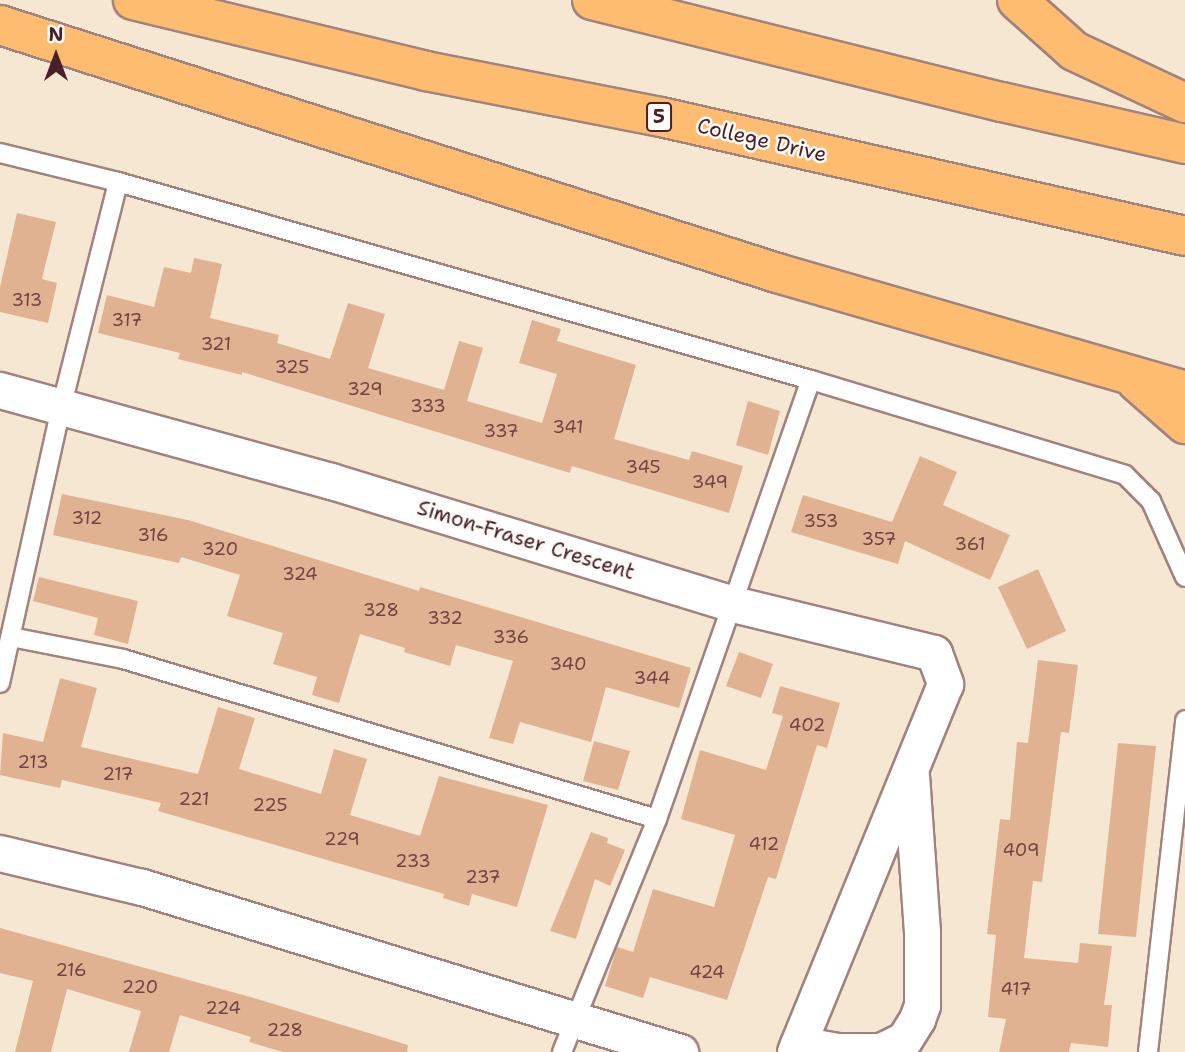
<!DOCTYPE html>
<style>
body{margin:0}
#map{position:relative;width:1185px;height:1052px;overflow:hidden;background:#f6e7d2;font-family:"Shantell Sans",sans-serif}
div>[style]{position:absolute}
.building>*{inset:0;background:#e1b291}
.roads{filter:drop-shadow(2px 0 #a0837e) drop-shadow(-2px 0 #a0837e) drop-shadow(0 2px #a0837e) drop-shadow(0 -2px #a0837e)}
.lane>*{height:18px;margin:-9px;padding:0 9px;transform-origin:9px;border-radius:9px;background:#fff}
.street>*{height:35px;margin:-17.5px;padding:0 17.5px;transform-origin:17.5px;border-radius:17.5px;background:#fff}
.highway>*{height:38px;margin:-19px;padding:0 19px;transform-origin:19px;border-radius:19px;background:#febc70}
span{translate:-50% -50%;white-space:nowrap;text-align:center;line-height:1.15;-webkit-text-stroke:5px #fdfcf7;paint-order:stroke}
.number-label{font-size:18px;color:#704444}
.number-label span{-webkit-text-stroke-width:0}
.shield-label span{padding:2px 5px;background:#fdfcf7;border:2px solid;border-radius:5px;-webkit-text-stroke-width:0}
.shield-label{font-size:19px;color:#4a1f2b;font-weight:700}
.street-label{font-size:21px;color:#4a1f2b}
.north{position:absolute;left:21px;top:21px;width:70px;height:70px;-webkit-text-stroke:5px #fdfcf7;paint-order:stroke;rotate:0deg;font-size:19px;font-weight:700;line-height:28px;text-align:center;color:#4a1f2b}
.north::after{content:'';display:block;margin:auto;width:24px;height:32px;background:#4a1f2b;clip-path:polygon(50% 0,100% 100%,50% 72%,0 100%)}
</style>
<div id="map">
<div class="building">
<i style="clip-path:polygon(17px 213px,56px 222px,42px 279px,57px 283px,48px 323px,0 312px,0 287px)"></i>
<i style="clip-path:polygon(194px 258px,222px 264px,210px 318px,279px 335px,277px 343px,330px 359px,348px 303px,385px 314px,368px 368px,444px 390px,459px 341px,483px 348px,467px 401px,542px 423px,557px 374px,519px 363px,532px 320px,561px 329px,557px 341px,636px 365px,614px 439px,689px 460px,692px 451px,743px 466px,729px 513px,572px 466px,570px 473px,242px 372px,242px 375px,178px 359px,180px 353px,98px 333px,107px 295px,154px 307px,164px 267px,191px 273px)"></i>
<i style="clip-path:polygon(748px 401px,780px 411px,768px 455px,736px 445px)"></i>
<i style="clip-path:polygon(920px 456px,957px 472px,943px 505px,1010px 535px,990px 580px,905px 541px,898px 564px,791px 532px,803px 495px,892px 522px)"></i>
<i style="clip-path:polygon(62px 494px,188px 520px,419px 591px,420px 587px,691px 668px,679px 708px,606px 687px,591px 742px,520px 722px,513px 744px,489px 738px,513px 661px,456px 645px,450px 666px,404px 652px,405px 648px,360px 634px,339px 703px,312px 695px,317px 677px,273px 664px,283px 633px,227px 616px,240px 575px,181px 557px,179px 563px,53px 535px)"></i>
<i style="clip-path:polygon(1038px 569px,1066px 631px,1027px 649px,998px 587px)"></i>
<i style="clip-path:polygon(39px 577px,138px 601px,128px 644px,94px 635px,98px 618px,33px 601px)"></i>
<i style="clip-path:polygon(739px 652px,773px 664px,761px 698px,726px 686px)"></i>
<i style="clip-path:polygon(1038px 660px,1078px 665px,1069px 733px,1061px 732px,1042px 882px,1033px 881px,1024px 958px,1078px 963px,1080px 943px,1112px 946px,1104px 1005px,1112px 1005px,1108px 1047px,1071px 1043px,1069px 1052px,999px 1052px,1006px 1019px,988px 1017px,996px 935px,987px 934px,1000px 819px,1010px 820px,1017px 742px,1028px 743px)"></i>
<i style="clip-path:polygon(60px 678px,97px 688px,81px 747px,198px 774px,218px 707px,255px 718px,239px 769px,321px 794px,334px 749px,367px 759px,350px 815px,420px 836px,439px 776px,548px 805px,517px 907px,472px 894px,469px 906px,443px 898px,444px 894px,158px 811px,161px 803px,62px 780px,60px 788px,0 775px,3px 733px,43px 742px)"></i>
<i style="clip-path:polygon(780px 686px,840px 703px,827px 748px,817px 745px,776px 879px,768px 877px,727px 1000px,650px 977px,643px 998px,605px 986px,617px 947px,633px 952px,653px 889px,714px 907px,735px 835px,681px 819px,700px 750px,766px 770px,783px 716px,772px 713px)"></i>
<i style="clip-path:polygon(594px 741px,630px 751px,618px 790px,583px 781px)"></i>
<i style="clip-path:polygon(1118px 743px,1156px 746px,1136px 937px,1098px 934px)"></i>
<i style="clip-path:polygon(591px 832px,608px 838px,607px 843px,625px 850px,610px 886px,595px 879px,576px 939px,550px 931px)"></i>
<i style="clip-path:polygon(0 928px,254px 998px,408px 1045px,407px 1052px,283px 1052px,249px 1042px,251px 1037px,180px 1015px,169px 1052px,129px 1052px,141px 1011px,67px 989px,51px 1052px,15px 1052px,33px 981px,0 973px)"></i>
</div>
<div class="roads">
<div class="lane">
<i style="left:0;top:153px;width:122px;rotate:13.8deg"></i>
<i style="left:118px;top:182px;width:721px;rotate:15.95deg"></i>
<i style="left:811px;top:380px;width:328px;rotate:16.8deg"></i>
<i style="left:1125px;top:475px;width:37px;rotate:45deg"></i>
<i style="left:1151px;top:501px;width:83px;rotate:65.9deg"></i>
<i style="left:11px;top:637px;width:114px;rotate:11.1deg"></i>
<i style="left:123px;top:659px;width:557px;rotate:16.68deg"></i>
<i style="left:0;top:683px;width:282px;rotate:-77.5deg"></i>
<i style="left:61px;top:408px;width:233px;rotate:-75.8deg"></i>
<i style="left:562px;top:1052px;width:252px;rotate:-67.8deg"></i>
<i style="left:657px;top:819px;width:465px;rotate:-70.7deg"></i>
<i style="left:1148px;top:1052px;width:334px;rotate:-83.6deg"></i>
</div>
<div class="street">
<i style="left:0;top:390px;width:343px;rotate:15.4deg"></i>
<i style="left:331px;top:481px;width:420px;rotate:17deg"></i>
<i style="left:733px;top:604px;width:207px;rotate:13.7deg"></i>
<i style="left:934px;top:653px;width:33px;rotate:70deg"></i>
<i style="left:945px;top:684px;width:397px;rotate:112.2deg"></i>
<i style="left:0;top:853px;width:146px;rotate:13.5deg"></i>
<i style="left:142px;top:887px;width:563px;rotate:17.05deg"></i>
<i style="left:798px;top:1044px;width:40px;rotate:10deg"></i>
<i style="left:837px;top:1051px;width:44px"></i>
<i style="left:881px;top:1051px;width:25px;rotate:-26deg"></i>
<i style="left:904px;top:1040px;width:25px;rotate:-58deg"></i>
<i style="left:917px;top:1019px;width:15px;rotate:-70deg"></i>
<i style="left:922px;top:1005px;width:73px;rotate:-90deg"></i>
<i style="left:922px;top:932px;width:156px;rotate:-94deg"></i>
</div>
<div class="highway">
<i style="left:133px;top:0;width:301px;rotate:13.6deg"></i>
<i style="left:426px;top:71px;width:239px;rotate:11.1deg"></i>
<i style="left:661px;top:117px;width:537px;rotate:12.79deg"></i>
<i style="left:592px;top:0;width:422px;rotate:14deg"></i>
<i style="left:1002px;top:102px;width:188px;rotate:12.9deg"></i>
<i style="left:1017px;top:0;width:76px;rotate:41.8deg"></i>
<i style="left:1074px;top:51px;width:123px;rotate:25.1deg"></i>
<i style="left:0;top:25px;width:816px;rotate:17.7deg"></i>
<i style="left:777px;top:273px;width:425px;rotate:16.1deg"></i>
<i style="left:1137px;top:382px;width:64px;rotate:41.2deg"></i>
</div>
</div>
<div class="number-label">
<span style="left:27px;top:300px">313</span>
<span style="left:127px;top:320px">317</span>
<span style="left:216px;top:344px">321</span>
<span style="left:292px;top:367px">325</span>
<span style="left:365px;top:389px">329</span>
<span style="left:428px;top:406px">333</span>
<span style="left:568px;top:427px">341</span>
<span style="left:501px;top:431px">337</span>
<span style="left:643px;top:467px">345</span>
<span style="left:710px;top:482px">349</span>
<span style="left:87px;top:518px">312</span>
<span style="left:821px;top:521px">353</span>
<span style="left:153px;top:535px">316</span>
<span style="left:879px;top:539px">357</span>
<span style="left:970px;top:544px">361</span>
<span style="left:220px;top:549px">320</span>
<span style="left:300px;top:574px">324</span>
<span style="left:381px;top:610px">328</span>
<span style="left:445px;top:618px">332</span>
<span style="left:511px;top:637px">336</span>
<span style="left:568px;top:664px">340</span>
<span style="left:652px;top:678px">344</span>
<span style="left:807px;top:725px">402</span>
<span style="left:33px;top:762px">213</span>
<span style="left:118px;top:774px">217</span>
<span style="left:194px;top:799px">221</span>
<span style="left:270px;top:805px">225</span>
<span style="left:342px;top:839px">229</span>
<span style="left:764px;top:844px">412</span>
<span style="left:1021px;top:850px">409</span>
<span style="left:413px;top:861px">233</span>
<span style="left:483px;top:877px">237</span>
<span style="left:71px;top:970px">216</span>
<span style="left:707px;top:972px">424</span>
<span style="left:140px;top:987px">220</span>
<span style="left:1016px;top:989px">417</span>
<span style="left:223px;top:1008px">224</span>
<span style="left:285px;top:1030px">228</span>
</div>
<div class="shield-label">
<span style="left:659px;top:117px">5</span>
</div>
<div class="street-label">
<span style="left:762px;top:140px;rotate:13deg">College Drive</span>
<span style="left:526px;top:540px;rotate:17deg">Simon-Fraser Crescent</span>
</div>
<div class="north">N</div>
</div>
